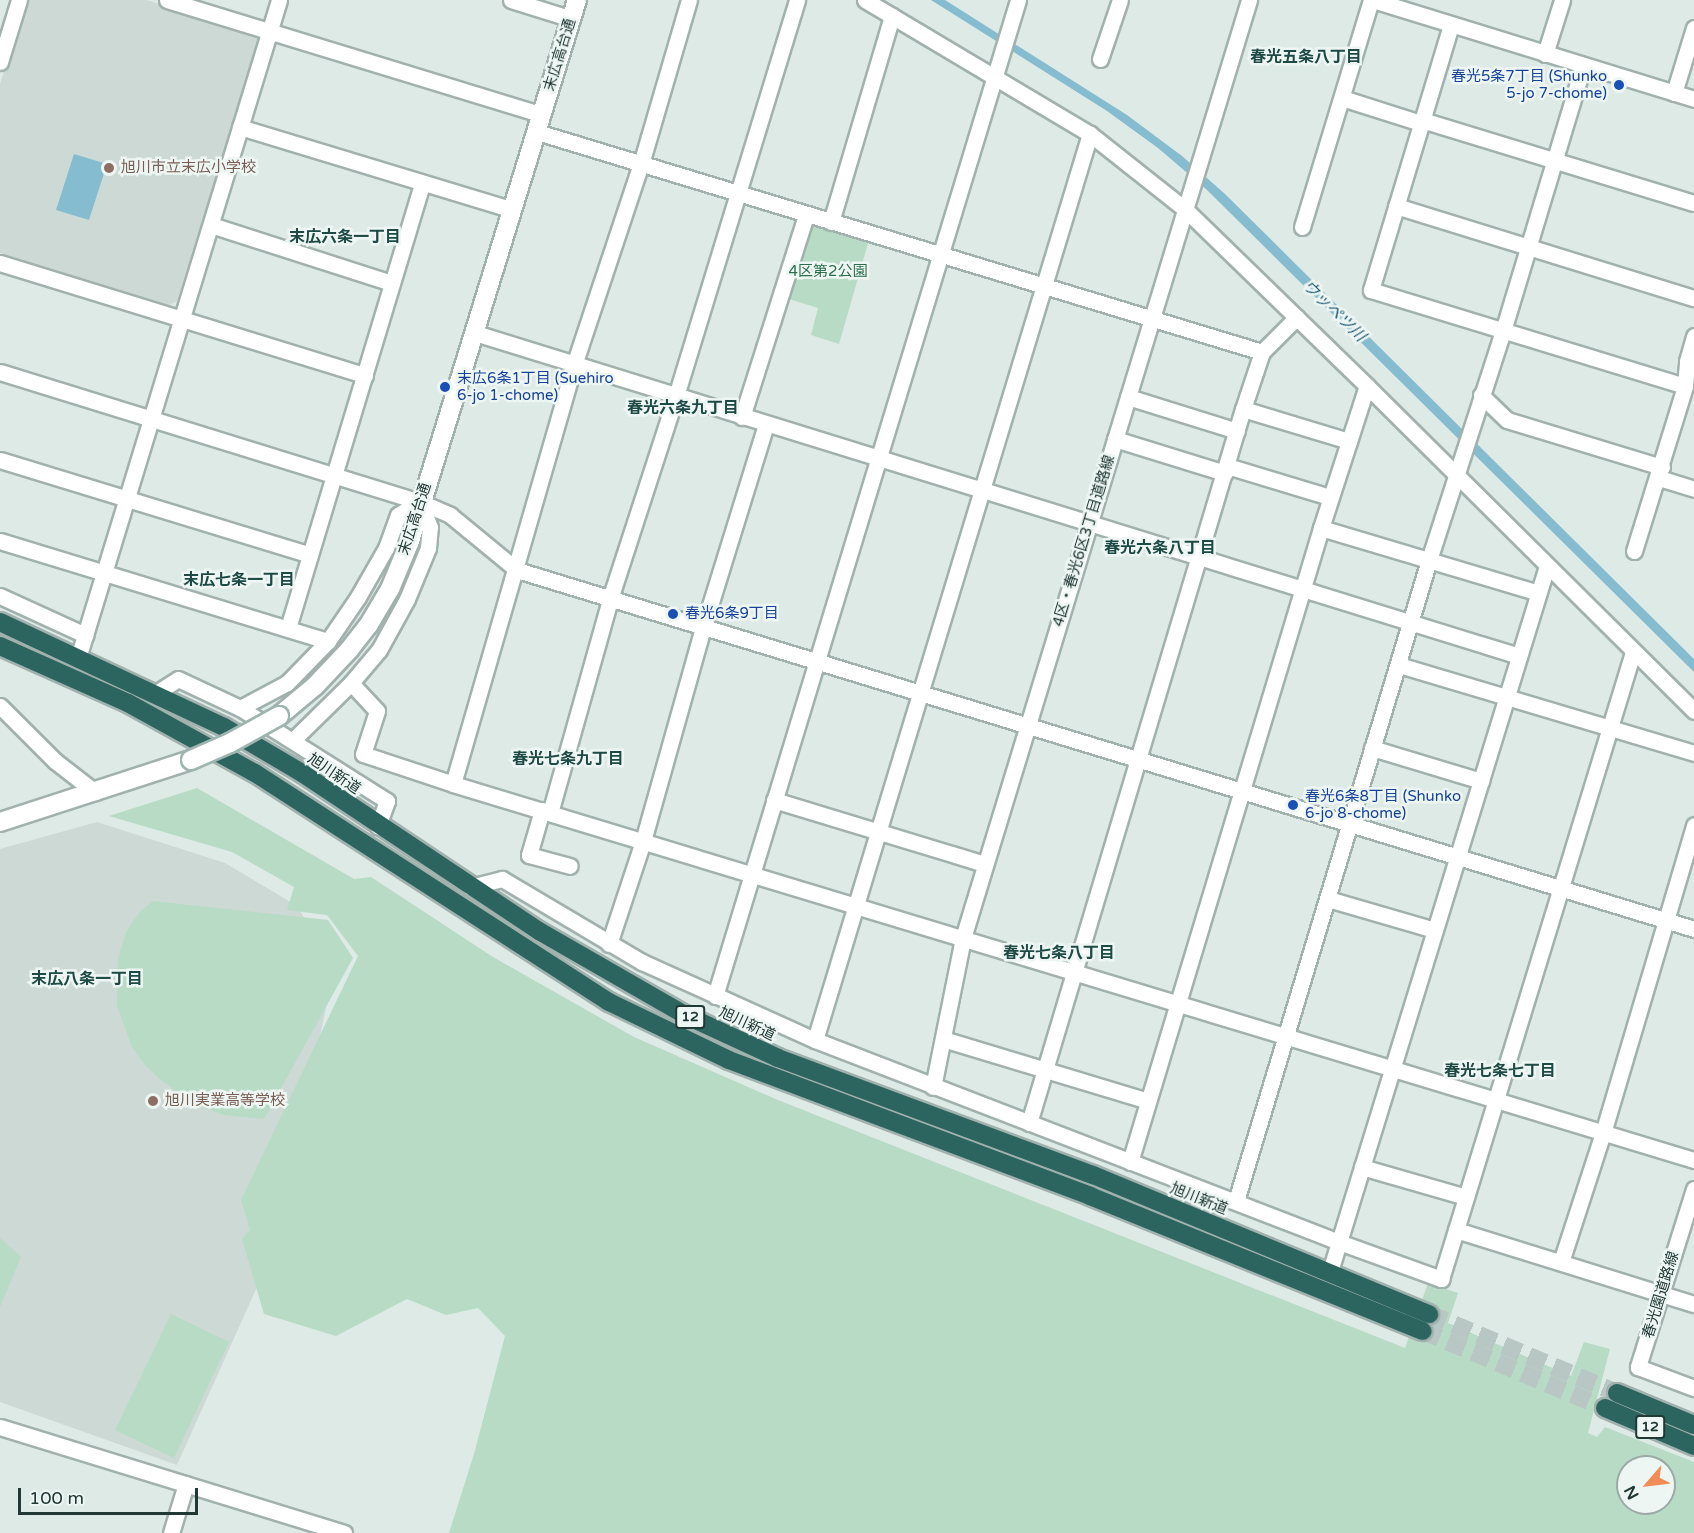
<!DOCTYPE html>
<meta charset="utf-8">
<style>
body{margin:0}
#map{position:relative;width:1694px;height:1533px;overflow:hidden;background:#deeae6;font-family:"Varela Round","Noto Sans JP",sans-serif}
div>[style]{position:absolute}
.built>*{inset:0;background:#cdd9d5}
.green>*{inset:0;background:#b7dbc5}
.water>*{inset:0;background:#86bccf}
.highway-tunnel>*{height:18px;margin-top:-9px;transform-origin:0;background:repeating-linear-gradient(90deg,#b8c7c3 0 18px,transparent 0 27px)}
.roads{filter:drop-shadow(2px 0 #a1b1ad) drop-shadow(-2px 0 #a1b1ad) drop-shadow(0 2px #a1b1ad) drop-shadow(0 -2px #a1b1ad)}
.street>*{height:15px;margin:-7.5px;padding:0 7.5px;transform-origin:7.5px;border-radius:7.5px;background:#fff}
.secondary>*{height:18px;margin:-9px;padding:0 9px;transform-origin:9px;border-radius:9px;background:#fff}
.highway>*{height:18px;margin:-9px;padding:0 9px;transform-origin:9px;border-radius:9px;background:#2c655f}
.bridges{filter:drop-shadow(2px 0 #9eb5af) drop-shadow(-2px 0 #9eb5af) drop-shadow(0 2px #9eb5af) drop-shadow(0 -2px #9eb5af)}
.secondary-bridge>*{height:18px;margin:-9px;padding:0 9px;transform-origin:9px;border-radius:9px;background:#fff}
.dots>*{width:16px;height:16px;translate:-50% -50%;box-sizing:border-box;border:3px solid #eef6f3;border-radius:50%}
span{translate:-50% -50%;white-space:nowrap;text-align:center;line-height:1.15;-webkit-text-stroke:5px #eef6f3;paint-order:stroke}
.shield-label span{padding:2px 4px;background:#eef6f3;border:2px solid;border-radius:4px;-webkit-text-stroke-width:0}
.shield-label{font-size:14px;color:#203935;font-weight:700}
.street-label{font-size:15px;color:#203935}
.transit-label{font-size:15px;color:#164399}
.right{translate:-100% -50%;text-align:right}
.left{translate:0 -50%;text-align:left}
.education-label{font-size:15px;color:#785e54}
.park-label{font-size:15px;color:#2b6f4d}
.neighbourhood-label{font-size:16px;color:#1d4a44;font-weight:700}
.water-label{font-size:16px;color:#1c5b73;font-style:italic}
.north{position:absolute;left:1616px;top:1455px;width:60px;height:60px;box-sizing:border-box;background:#eef6f3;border:2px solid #9caaa7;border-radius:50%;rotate:242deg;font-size:16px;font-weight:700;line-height:24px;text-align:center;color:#203935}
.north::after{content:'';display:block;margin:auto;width:21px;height:27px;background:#f08d56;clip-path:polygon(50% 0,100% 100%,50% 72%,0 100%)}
.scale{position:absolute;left:18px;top:1488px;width:180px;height:27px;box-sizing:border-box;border:3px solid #203935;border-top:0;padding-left:8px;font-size:18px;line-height:21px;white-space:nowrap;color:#203935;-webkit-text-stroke:4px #eef6f3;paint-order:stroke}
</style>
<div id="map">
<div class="built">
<i style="clip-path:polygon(26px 0,146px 0,256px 32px,259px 38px,177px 301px,169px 305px,0 253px,0 84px)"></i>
<i style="clip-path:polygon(97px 822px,225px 863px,297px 906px,334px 967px,280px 1236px,177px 1465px,0 1402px,0 849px)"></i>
</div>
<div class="green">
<i style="clip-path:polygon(816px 224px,869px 240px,839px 344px,811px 335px,818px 308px,789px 299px,808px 228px)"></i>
<i style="clip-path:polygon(evenodd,197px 788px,354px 879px,371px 877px,493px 957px,634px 1037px,778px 1100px,1405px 1348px,1428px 1283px,1458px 1293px,1448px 1323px,1571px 1376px,1584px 1342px,1610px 1349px,1588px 1433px,1597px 1437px,1605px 1427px,1694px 1462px,1694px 1533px,449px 1533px,474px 1454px,505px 1336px,478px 1308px,446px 1315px,407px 1299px,336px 1336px,264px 1314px,242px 1239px,250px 1230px,241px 1200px,358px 956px,327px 915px,287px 910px,294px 887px,232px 852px,109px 816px,197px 788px,1628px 1467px,1664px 1467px,1664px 1503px,1628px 1503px,1628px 1467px)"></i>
<i style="clip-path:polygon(153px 901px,328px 920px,353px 958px,264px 1119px,224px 1115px,192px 1103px,160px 1079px,145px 1065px,132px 1047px,117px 1006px,118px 958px,127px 930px,140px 912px)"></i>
<i style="clip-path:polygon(0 1238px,21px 1257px,0 1307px)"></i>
<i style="clip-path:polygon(171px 1314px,229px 1342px,174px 1458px,115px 1430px)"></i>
</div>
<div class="water">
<i style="clip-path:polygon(931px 0,945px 0,1127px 115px,1182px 156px,1225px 194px,1694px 659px,1694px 672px,1206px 189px,1158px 148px,1107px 111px)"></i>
<i style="clip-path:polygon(74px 154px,107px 164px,89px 220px,56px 210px)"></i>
</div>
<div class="highway-tunnel">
<i style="left:1429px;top:1314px;width:204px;rotate:22.8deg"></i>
<i style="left:1423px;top:1331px;width:198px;rotate:22.9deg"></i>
</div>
<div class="roads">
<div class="street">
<i style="left:167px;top:0;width:392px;rotate:17deg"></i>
<i style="left:511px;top:0;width:64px;rotate:17.3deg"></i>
<i style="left:865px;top:0;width:262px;rotate:30.8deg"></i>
<i style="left:1090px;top:134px;width:122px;rotate:38.4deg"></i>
<i style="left:1186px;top:210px;width:252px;rotate:44.2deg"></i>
<i style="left:1367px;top:386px;width:461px;rotate:44.8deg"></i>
<i style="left:1373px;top:0;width:336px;rotate:17.1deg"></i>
<i style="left:1451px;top:25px;width:277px;rotate:106.8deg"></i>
<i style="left:1371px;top:290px;width:328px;rotate:17deg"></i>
<i style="left:1545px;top:54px;width:57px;rotate:-72.5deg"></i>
<i style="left:1100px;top:59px;width:62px;rotate:-71.3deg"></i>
<i style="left:0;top:62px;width:65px;rotate:-73deg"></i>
<i style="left:1674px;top:93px;width:68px;rotate:-72.9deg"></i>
<i style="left:1342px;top:98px;width:83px;rotate:17.6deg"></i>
<i style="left:1422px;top:120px;width:284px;rotate:17deg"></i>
<i style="left:240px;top:127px;width:285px;rotate:16.9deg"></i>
<i style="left:537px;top:132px;width:758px;rotate:16.88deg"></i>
<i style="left:1396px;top:206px;width:312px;rotate:17.2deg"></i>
<i style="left:831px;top:222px;width:215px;rotate:-73.5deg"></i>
<i style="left:211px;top:225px;width:190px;rotate:17.8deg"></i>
<i style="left:1302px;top:227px;width:237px;rotate:-73.1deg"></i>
<i style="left:0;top:263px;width:382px;rotate:17.1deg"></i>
<i style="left:475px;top:333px;width:1093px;rotate:17.19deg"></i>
<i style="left:0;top:372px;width:440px;rotate:17.2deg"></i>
<i style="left:420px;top:502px;width:33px;rotate:23deg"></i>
<i style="left:450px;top:515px;width:87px;rotate:39.4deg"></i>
<i style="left:517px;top:570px;width:1231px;rotate:16.96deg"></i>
<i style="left:1481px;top:395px;width:36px;rotate:44deg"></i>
<i style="left:1507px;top:420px;width:162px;rotate:16.9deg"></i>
<i style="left:1128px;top:397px;width:114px;rotate:17.3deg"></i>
<i style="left:1243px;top:409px;width:111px;rotate:16.8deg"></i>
<i style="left:742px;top:417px;width:212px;rotate:-72.4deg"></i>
<i style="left:1115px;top:439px;width:115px;rotate:17.2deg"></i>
<i style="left:0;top:460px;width:324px;rotate:17deg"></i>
<i style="left:1227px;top:466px;width:108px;rotate:16.8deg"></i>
<i style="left:1659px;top:478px;width:37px;rotate:17deg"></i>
<i style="left:1321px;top:528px;width:227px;rotate:16.6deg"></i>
<i style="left:0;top:541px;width:343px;rotate:17deg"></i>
<i style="left:1634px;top:551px;width:173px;rotate:-72.8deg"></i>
<i style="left:1685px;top:386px;width:25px;rotate:-85deg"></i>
<i style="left:1687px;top:361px;width:26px;rotate:-74deg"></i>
<i style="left:1547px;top:566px;width:707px;rotate:107.1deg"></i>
<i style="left:1339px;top:1242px;width:109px;rotate:19.9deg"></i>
<i style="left:1441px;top:1279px;width:656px;rotate:-72.97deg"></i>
<i style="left:0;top:596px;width:94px;rotate:24.6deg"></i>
<i style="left:288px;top:628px;width:465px;rotate:-73.2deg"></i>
<i style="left:78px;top:658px;width:688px;rotate:-73.01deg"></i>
<i style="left:1399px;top:665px;width:308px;rotate:16.6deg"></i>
<i style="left:351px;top:683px;width:38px;rotate:47deg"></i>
<i style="left:377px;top:711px;width:45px;rotate:108deg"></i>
<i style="left:363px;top:754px;width:95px;rotate:18.4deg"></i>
<i style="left:453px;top:784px;width:1297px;rotate:16.86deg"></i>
<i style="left:156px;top:693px;width:26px;rotate:-32deg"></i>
<i style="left:178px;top:679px;width:68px;rotate:25.1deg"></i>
<i style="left:240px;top:708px;width:174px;rotate:32.3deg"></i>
<i style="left:387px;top:801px;width:27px;rotate:110deg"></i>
<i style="left:0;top:706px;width:78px;rotate:45deg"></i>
<i style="left:55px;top:761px;width:51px;rotate:37.8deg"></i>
<i style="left:240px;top:708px;width:53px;rotate:-28deg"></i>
<i style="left:287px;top:683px;width:59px;rotate:-45.7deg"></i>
<i style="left:328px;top:641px;width:53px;rotate:-55.7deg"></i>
<i style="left:358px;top:597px;width:56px;rotate:-60.3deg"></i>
<i style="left:386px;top:548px;width:35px;rotate:-70deg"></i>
<i style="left:398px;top:515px;width:26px;rotate:-31deg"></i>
<i style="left:293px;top:740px;width:81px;rotate:-44.5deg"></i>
<i style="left:351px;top:683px;width:43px;rotate:-49.7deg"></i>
<i style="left:379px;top:650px;width:58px;rotate:-61.2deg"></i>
<i style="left:407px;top:599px;width:55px;rotate:-67.6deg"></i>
<i style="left:428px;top:548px;width:21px;rotate:-85deg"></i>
<i style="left:430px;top:527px;width:27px;rotate:-112deg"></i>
<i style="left:1372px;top:748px;width:114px;rotate:16.8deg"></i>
<i style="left:453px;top:784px;width:436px;rotate:-73.9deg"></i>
<i style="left:574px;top:365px;width:212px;rotate:-71.6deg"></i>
<i style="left:641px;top:164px;width:171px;rotate:-73.7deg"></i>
<i style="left:774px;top:800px;width:220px;rotate:16.9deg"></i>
<i style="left:542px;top:810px;width:47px;rotate:106.1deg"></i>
<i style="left:529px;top:855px;width:42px;rotate:15deg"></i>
<i style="left:550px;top:813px;width:222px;rotate:-74.3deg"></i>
<i style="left:610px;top:599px;width:213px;rotate:-72deg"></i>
<i style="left:676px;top:396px;width:414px;rotate:-73deg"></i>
<i style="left:470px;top:887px;width:33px;rotate:-14deg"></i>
<i style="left:502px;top:879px;width:163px;rotate:30.7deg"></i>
<i style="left:642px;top:962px;width:190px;rotate:24.3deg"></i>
<i style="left:815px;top:1040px;width:562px;rotate:21.08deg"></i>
<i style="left:1339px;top:1242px;width:30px;rotate:107deg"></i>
<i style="left:1328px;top:899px;width:111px;rotate:16.2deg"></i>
<i style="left:609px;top:944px;width:108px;rotate:-71.7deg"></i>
<i style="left:643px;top:841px;width:221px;rotate:-74.3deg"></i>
<i style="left:703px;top:628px;width:214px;rotate:-72.8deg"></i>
<i style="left:715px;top:996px;width:1041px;rotate:-73.08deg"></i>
<i style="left:943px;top:1039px;width:214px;rotate:16.8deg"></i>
<i style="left:815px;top:1040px;width:947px;rotate:-73.12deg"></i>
<i style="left:933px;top:1087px;width:152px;rotate:-78.6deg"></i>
<i style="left:963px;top:938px;width:981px;rotate:-73.04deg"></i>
<i style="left:1029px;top:1123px;width:745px;rotate:-73.32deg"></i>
<i style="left:1243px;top:409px;width:60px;rotate:-71.6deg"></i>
<i style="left:1262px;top:352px;width:49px;rotate:-45deg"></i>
<i style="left:1130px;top:1162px;width:662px;rotate:-73.23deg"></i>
<i style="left:1321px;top:528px;width:149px;rotate:-72.1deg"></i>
<i style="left:1362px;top:1167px;width:108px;rotate:16.1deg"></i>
<i style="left:1694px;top:1189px;width:187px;rotate:107.5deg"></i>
<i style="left:1638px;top:1367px;width:60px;rotate:20.6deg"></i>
<i style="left:1236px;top:1201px;width:669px;rotate:-73.24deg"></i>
<i style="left:1429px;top:560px;width:241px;rotate:-72.1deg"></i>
<i style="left:1503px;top:331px;width:277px;rotate:-73.2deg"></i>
<i style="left:1456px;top:1230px;width:249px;rotate:17.3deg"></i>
<i style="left:1561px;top:1262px;width:136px;rotate:-72deg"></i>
<i style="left:1603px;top:1133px;width:321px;rotate:-73.5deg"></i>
<i style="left:0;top:1427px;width:360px;rotate:17.1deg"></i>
<i style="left:171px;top:1533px;width:51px;rotate:-73deg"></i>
</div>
<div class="secondary">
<i style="left:279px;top:716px;width:47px;rotate:-39.8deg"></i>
<i style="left:315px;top:686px;width:50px;rotate:-46.6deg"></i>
<i style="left:349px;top:650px;width:31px;rotate:-52deg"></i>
<i style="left:368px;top:626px;width:43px;rotate:-59.3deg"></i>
<i style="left:390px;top:589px;width:52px;rotate:-67.4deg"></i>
<i style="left:410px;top:541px;width:566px;rotate:-72.85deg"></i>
<i style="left:0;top:822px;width:201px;rotate:-18deg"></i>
</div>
<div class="highway">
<i style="left:0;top:622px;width:247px;rotate:25.1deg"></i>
<i style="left:224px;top:727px;width:91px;rotate:30.5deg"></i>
<i style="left:302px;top:773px;width:285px;rotate:33.7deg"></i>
<i style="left:539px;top:931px;width:168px;rotate:29.9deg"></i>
<i style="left:685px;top:1015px;width:102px;rotate:24.8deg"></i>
<i style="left:778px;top:1058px;width:336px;rotate:20.4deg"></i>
<i style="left:1093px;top:1175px;width:364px;rotate:22.5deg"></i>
<i style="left:0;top:646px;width:140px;rotate:24deg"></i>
<i style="left:128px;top:703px;width:145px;rotate:28.9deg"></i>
<i style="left:255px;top:773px;width:422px;rotate:32.9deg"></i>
<i style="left:609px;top:1002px;width:133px;rotate:25.8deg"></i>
<i style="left:729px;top:1060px;width:386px;rotate:20.6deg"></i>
<i style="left:1090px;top:1196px;width:359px;rotate:22.1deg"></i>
<i style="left:1617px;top:1393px;width:83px;rotate:22.6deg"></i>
<i style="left:1605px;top:1408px;width:97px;rotate:23.1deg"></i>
</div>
</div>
<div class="bridges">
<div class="secondary-bridge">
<i style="left:191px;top:760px;width:43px;rotate:-23.6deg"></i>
<i style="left:230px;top:743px;width:56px;rotate:-28.9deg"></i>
</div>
</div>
<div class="dots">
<i style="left:1619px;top:85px;background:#1a4fb4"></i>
<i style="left:109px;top:168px;background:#8d6e63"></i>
<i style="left:445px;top:387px;background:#1a4fb4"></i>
<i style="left:673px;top:614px;background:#1a4fb4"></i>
<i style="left:1293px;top:805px;background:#1a4fb4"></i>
<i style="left:153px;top:1101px;background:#8d6e63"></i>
</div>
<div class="shield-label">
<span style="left:690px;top:1017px">12</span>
<span style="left:1650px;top:1427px">12</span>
</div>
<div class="street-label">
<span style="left:560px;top:55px;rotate:-73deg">末広高台通</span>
<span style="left:415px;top:519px;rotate:-72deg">末広高台通</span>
<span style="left:1084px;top:541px;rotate:-73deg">4区・春光6区3丁目道路線</span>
<span style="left:334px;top:774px;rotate:34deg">旭川新道</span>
<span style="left:747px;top:1024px;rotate:25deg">旭川新道</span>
<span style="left:1199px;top:1199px;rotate:22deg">旭川新道</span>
<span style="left:1661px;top:1295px;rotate:-73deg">春光園道路線</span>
</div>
<div class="transit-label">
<span class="right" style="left:1607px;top:85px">春光5条7丁目 (Shunko<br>5-jo 7-chome)</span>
<span class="left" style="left:457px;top:387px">末広6条1丁目 (Suehiro<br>6-jo 1-chome)</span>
<span class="left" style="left:685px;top:614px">春光6条9丁目</span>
<span class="left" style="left:1305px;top:805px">春光6条8丁目 (Shunko<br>6-jo 8-chome)</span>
</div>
<div class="education-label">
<span class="left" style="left:121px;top:168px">旭川市立末広小学校</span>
<span class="left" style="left:165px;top:1101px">旭川実業高等学校</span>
</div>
<div class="park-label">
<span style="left:828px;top:272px">4区第2公園</span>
</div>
<div class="neighbourhood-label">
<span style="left:1306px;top:57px">春光五条八丁目</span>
<span style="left:345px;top:237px">末広六条一丁目</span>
<span style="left:683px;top:408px">春光六条九丁目</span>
<span style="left:1160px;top:548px">春光六条八丁目</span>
<span style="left:239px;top:580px">末広七条一丁目</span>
<span style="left:568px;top:759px">春光七条九丁目</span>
<span style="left:1059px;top:953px">春光七条八丁目</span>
<span style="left:87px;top:979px">末広八条一丁目</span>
<span style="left:1500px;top:1071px">春光七条七丁目</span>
</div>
<div class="water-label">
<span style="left:1334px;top:311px;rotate:44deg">ウッペツ川</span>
</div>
<div class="north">N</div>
<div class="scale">100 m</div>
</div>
